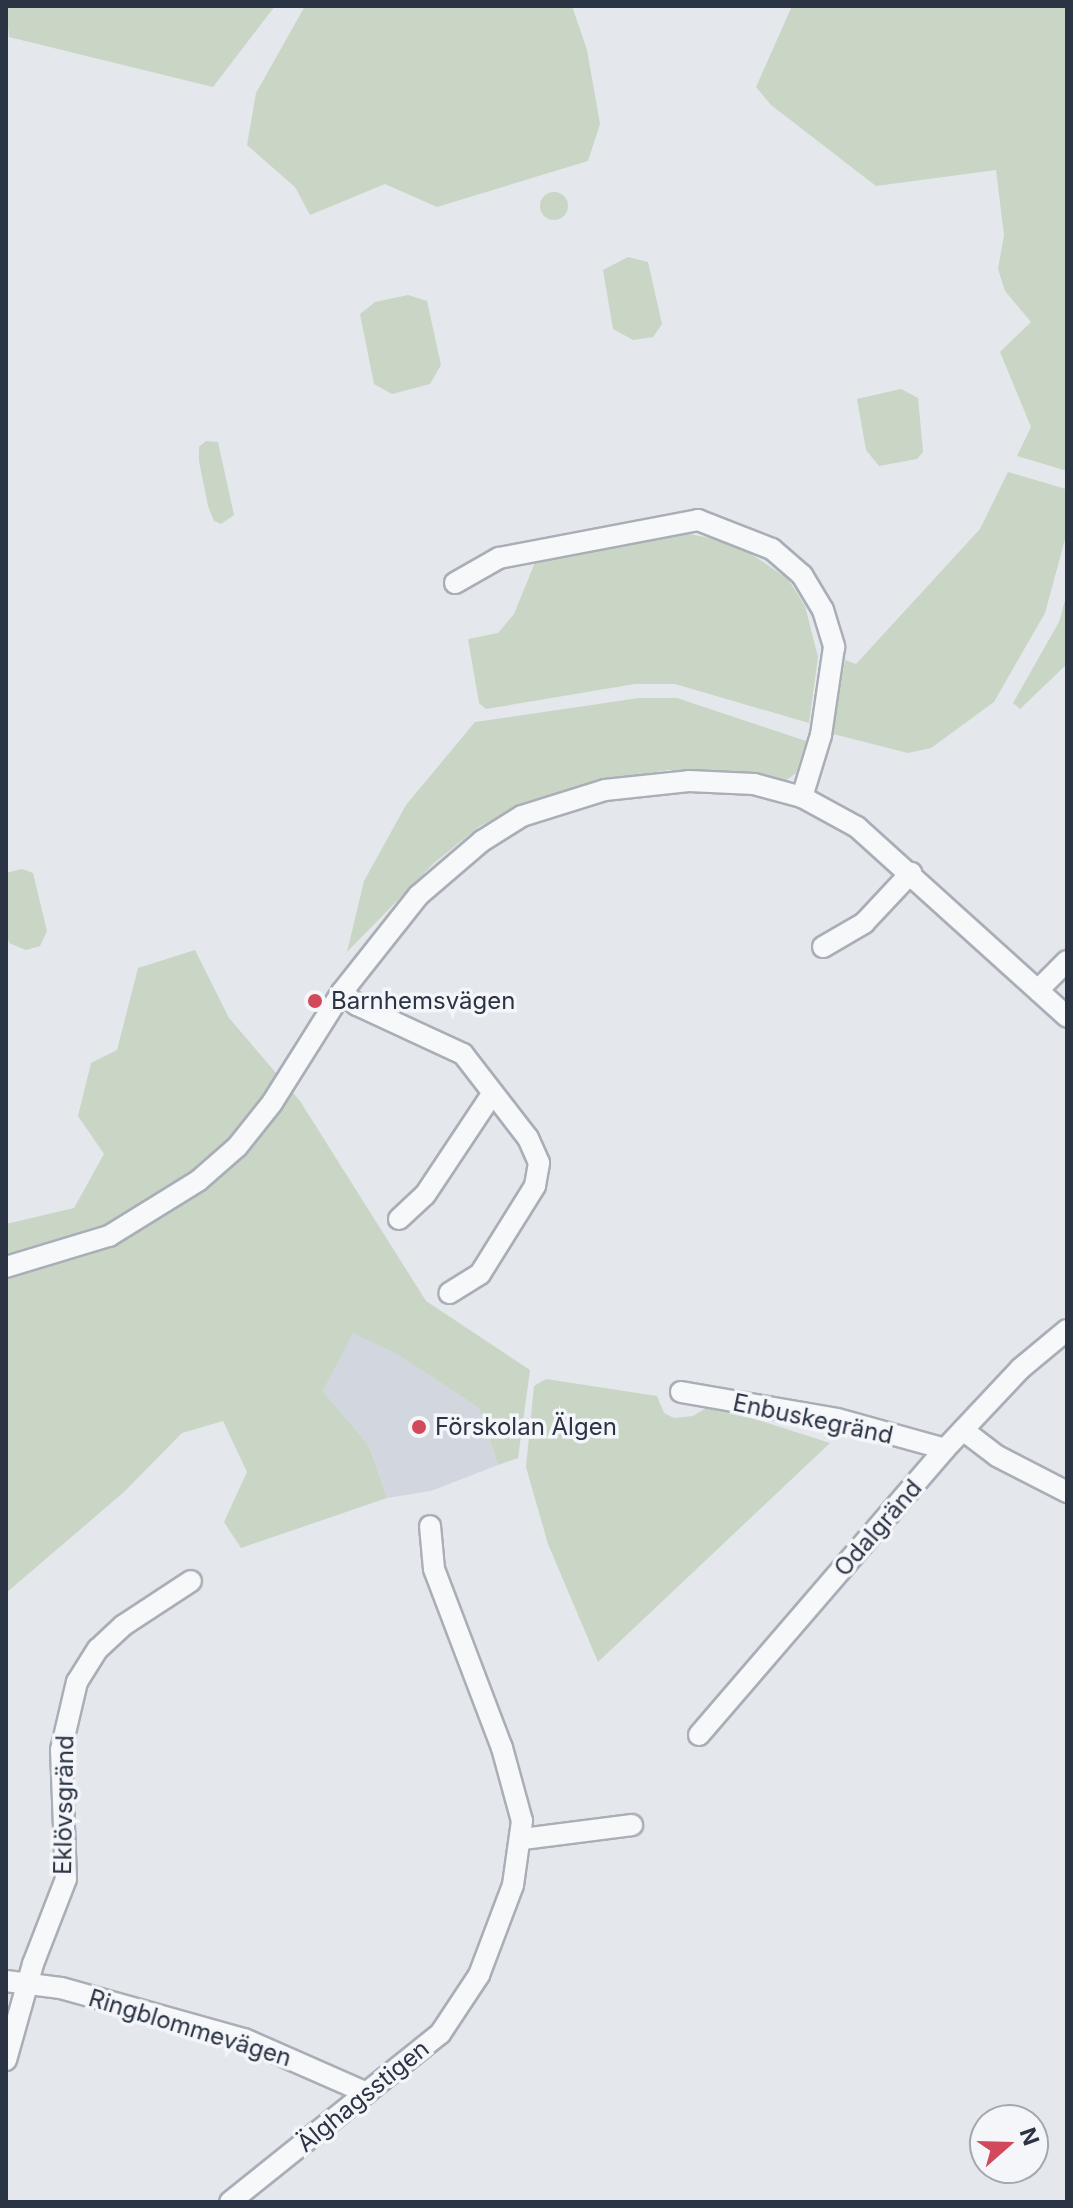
<!DOCTYPE html>
<meta charset="utf-8">
<style>
body{margin:0}
#map{position:relative;width:1073px;height:2208px;overflow:hidden;background:#e4e7ec;font-family:Inter,sans-serif}
div>[style]{position:absolute}
.built>*{inset:0;background:#d2d6de}
.green>*{inset:0;background:#c9d6c5}
.round{border-radius:50%}
.roads{filter:drop-shadow(2px 0 #a9aeb7) drop-shadow(-2px 0 #a9aeb7) drop-shadow(0 2px #a9aeb7) drop-shadow(0 -2px #a9aeb7)}
.minor>*{height:20px;margin:-10px;padding:0 10px;transform-origin:10px;border-radius:10px;background:#f7f8fa}
.dots>*{width:22px;height:22px;translate:-50% -50%;box-sizing:border-box;border:4px solid #f4f6f9;border-radius:50%}
span{translate:-50% -50%;white-space:nowrap;text-align:center;line-height:1.15;-webkit-text-stroke:7px #f4f6f9;paint-order:stroke}
.poi-label{font-size:24px;color:#2b3445}
.left{translate:0 -50%;text-align:left}
.street-label{font-size:24px;color:#2b3445}
.frame{position:absolute;inset:0;border:8px solid #2b3445;pointer-events:none}
.north{position:absolute;left:969px;top:2104px;width:80px;height:80px;box-sizing:border-box;background:#f4f6f9;border:2px solid #a4a8b1;border-radius:50%;rotate:70deg;font-size:22px;font-weight:700;line-height:32px;text-align:center;color:#2b3445}
.north::after{content:'';display:block;margin:auto;width:28px;height:36px;background:#d1495b;clip-path:polygon(50% 0,100% 100%,50% 72%,0 100%)}
</style>
<div id="map">
<div class="built">
<i style="clip-path:polygon(353px 1332px,397px 1354px,479px 1408px,498px 1465px,431px 1491px,387px 1498px,369px 1446px,323px 1391px)"></i>
</div>
<div class="green">
<i style="clip-path:polygon(6px 6px,275px 6px,213px 87px,9px 37px)"></i>
<i style="clip-path:polygon(305px 6px,572px 6px,587px 50px,600px 124px,588px 161px,437px 207px,385px 184px,310px 215px,295px 187px,247px 145px,256px 93px)"></i>
<i style="clip-path:polygon(792px 6px,1067px 6px,1067px 471px,1017px 456px,1031px 427px,1000px 352px,1031px 322px,1005px 291px,998px 269px,1004px 235px,996px 170px,876px 186px,771px 105px,756px 87px)"></i>
<i class="round" style="left:540px;top:192px;width:28px;height:28px"></i>
<i style="clip-path:polygon(628px 257px,648px 262px,662px 324px,653px 337px,633px 340px,613px 329px,603px 270px)"></i>
<i style="clip-path:polygon(408px 295px,427px 301px,441px 365px,430px 384px,392px 394px,374px 384px,360px 314px,375px 302px)"></i>
<i style="clip-path:polygon(901px 389px,918px 398px,923px 452px,917px 459px,879px 466px,866px 450px,857px 399px)"></i>
<i style="clip-path:polygon(206px 441px,218px 442px,234px 515px,221px 524px,214px 521px,208px 506px,199px 461px,199px 447px)"></i>
<i style="clip-path:polygon(1008px 472px,1066px 489px,1067px 532px,1045px 613px,994px 702px,931px 748px,908px 753px,833px 734px,845px 660px,856px 664px,980px 529px)"></i>
<i style="clip-path:polygon(679px 532px,735px 543px,788px 579px,805px 606px,818px 657px,809px 723px,675px 684px,635px 684px,486px 709px,479px 703px,468px 639px,498px 633px,514px 614px,536px 560px)"></i>
<i style="clip-path:polygon(1067px 593px,1067px 664px,1020px 709px,1013px 703px,1059px 622px)"></i>
<i style="clip-path:polygon(639px 698px,677px 698px,806px 741px,796px 773px,784px 782px,668px 770px,603px 781px,523px 805px,480px 826px,434px 863px,347px 952px,364px 881px,406px 805px,475px 722px)"></i>
<i style="clip-path:polygon(22px 869px,33px 873px,47px 931px,40px 946px,26px 950px,9px 943px,6px 931px,6px 873px)"></i>
<i style="clip-path:polygon(195px 950px,229px 1018px,300px 1101px,426px 1301px,530px 1370px,518px 1458px,498px 1465px,479px 1408px,397px 1354px,353px 1333px,323px 1391px,369px 1446px,387px 1498px,241px 1548px,224px 1522px,247px 1472px,223px 1421px,182px 1433px,124px 1492px,6px 1593px,6px 1224px,74px 1208px,104px 1154px,78px 1116px,91px 1063px,117px 1050px,138px 968px)"></i>
<i style="clip-path:polygon(546px 1379px,657px 1396px,664px 1413px,674px 1418px,693px 1416px,711px 1405px,830px 1443px,598px 1662px,548px 1544px,526px 1467px,534px 1386px)"></i>
</div>
<div class="roads">
<div class="minor">
<i style="left:455px;top:583px;width:51px;rotate:-29.6deg"></i>
<i style="left:499px;top:558px;width:203px;rotate:-10.8deg"></i>
<i style="left:698px;top:520px;width:79px;rotate:21.4deg"></i>
<i style="left:772px;top:549px;width:40px;rotate:41deg"></i>
<i style="left:802px;top:575px;width:41px;rotate:59deg"></i>
<i style="left:823px;top:610px;width:39px;rotate:73deg"></i>
<i style="left:834px;top:647px;width:89px;rotate:98.4deg"></i>
<i style="left:821px;top:735px;width:65px;rotate:107deg"></i>
<i style="left:823px;top:947px;width:48px;rotate:-30.3deg"></i>
<i style="left:864px;top:923px;width:69px;rotate:-46.8deg"></i>
<i style="left:1038px;top:990px;width:41px;rotate:-45deg"></i>
<i style="left:342px;top:992px;width:20px;rotate:41deg"></i>
<i style="left:357px;top:1005px;width:117px;rotate:24.8deg"></i>
<i style="left:463px;top:1054px;width:106px;rotate:52.3deg"></i>
<i style="left:528px;top:1138px;width:27px;rotate:66deg"></i>
<i style="left:539px;top:1163px;width:23px;rotate:100deg"></i>
<i style="left:535px;top:1186px;width:104px;rotate:122deg"></i>
<i style="left:480px;top:1274px;width:36px;rotate:148deg"></i>
<i style="left:399px;top:1219px;width:35px;rotate:-43deg"></i>
<i style="left:425px;top:1195px;width:121px;rotate:-56.4deg"></i>
<i style="left:6px;top:1267px;width:108px;rotate:-16.8deg"></i>
<i style="left:109px;top:1236px;width:105px;rotate:-31.7deg"></i>
<i style="left:198px;top:1181px;width:52px;rotate:-41.1deg"></i>
<i style="left:237px;top:1147px;width:56px;rotate:-51.5deg"></i>
<i style="left:272px;top:1103px;width:131px;rotate:-57.8deg"></i>
<i style="left:342px;top:992px;width:124px;rotate:-51.6deg"></i>
<i style="left:419px;top:895px;width:83px;rotate:-40.6deg"></i>
<i style="left:482px;top:841px;width:47px;rotate:-32deg"></i>
<i style="left:522px;top:816px;width:87px;rotate:-17.4deg"></i>
<i style="left:605px;top:790px;width:84px;rotate:-6.1deg"></i>
<i style="left:689px;top:781px;width:65px;rotate:2.6deg"></i>
<i style="left:754px;top:784px;width:50px;rotate:15.2deg"></i>
<i style="left:802px;top:797px;width:63px;rotate:28.6deg"></i>
<i style="left:857px;top:827px;width:283px;rotate:42.1deg"></i>
<i style="left:681px;top:1392px;width:158px;rotate:9.8deg"></i>
<i style="left:837px;top:1419px;width:112px;rotate:15.5deg"></i>
<i style="left:963px;top:1430px;width:43px;rotate:37.4deg"></i>
<i style="left:997px;top:1456px;width:79px;rotate:27.2deg"></i>
<i style="left:699px;top:1735px;width:377px;rotate:-49.3deg"></i>
<i style="left:945px;top:1449px;width:110px;rotate:-46.8deg"></i>
<i style="left:1020px;top:1369px;width:61px;rotate:-39.7deg"></i>
<i style="left:523px;top:1839px;width:110px;rotate:-7.3deg"></i>
<i style="left:6px;top:1981px;width:55px;rotate:7.3deg"></i>
<i style="left:61px;top:1988px;width:190px;rotate:15.6deg"></i>
<i style="left:244px;top:2039px;width:134px;rotate:23.7deg"></i>
<i style="left:6px;top:2060px;width:100px;rotate:-74.3deg"></i>
<i style="left:33px;top:1964px;width:91px;rotate:-68.8deg"></i>
<i style="left:66px;top:1879px;width:129px;rotate:-92.2deg"></i>
<i style="left:61px;top:1750px;width:70px;rotate:-76.8deg"></i>
<i style="left:77px;top:1682px;width:39px;rotate:-58deg"></i>
<i style="left:98px;top:1649px;width:35px;rotate:-43deg"></i>
<i style="left:124px;top:1625px;width:80px;rotate:-33.3deg"></i>
<i style="left:230px;top:2202px;width:269px;rotate:-38.7deg"></i>
<i style="left:440px;top:2034px;width:71px;rotate:-56.5deg"></i>
<i style="left:479px;top:1975px;width:96px;rotate:-69.3deg"></i>
<i style="left:513px;top:1885px;width:65px;rotate:-82deg"></i>
<i style="left:522px;top:1821px;width:76px;rotate:-105.3deg"></i>
<i style="left:502px;top:1748px;width:191px;rotate:-110.8deg"></i>
<i style="left:434px;top:1569px;width:43px;rotate:-95.3deg"></i>
</div>
</div>
<div class="dots">
<i style="left:315px;top:1001px;background:#d1495b"></i>
<i style="left:419px;top:1427px;background:#d1495b"></i>
</div>
<div class="poi-label">
<span class="left" style="left:331px;top:1001px">Barnhemsvägen</span>
<span class="left" style="left:435px;top:1427px">Förskolan Älgen</span>
</div>
<div class="street-label">
<span style="left:813px;top:1419px;rotate:12deg">Enbuskegränd</span>
<span style="left:878px;top:1528px;rotate:-49deg">Odalgränd</span>
<span style="left:64px;top:1805px;rotate:-89deg">Eklövsgränd</span>
<span style="left:190px;top:2028px;rotate:17deg">Ringblommevägen</span>
<span style="left:363px;top:2096px;rotate:-39deg">Älghagsstigen</span>
</div>
<div class="frame"></div>
<div class="north">N</div>
</div>
